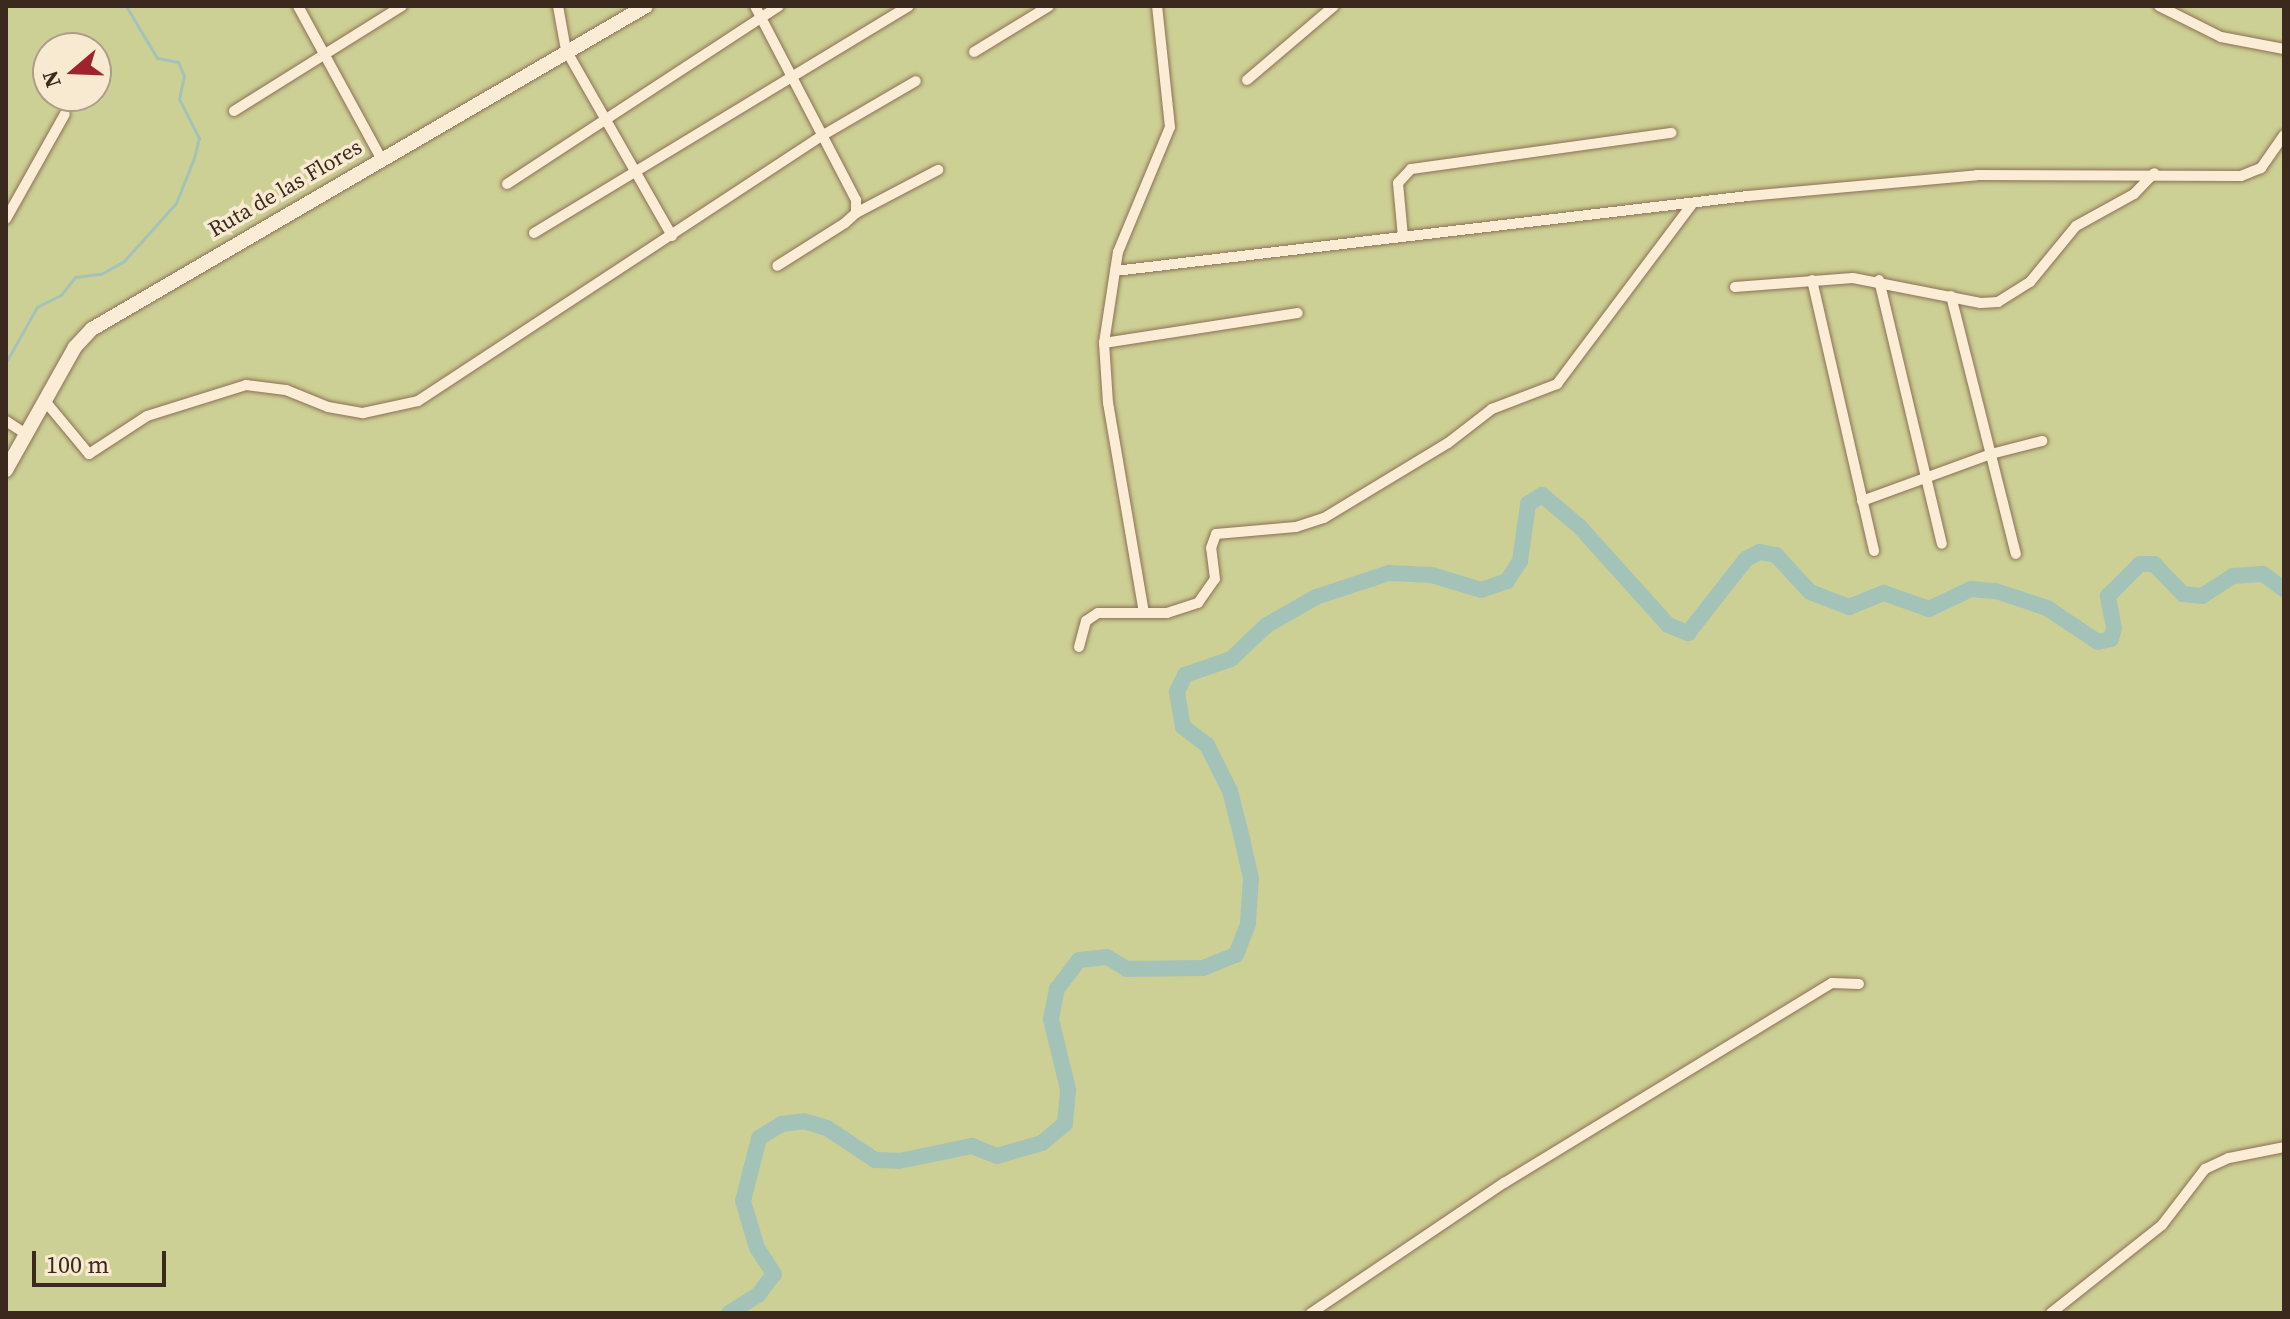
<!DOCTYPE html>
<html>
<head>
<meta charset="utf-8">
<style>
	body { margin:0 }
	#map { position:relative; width:2290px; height:1319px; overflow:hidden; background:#f1dfc1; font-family:"Source Serif 4",serif }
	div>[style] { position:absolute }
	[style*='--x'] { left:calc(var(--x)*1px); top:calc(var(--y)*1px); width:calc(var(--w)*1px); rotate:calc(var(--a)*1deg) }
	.green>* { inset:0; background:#cdd094 }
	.stream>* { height:3px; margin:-1.5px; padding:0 1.5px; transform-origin:1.5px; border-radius:1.5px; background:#a4c3b8 }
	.river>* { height:16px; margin:-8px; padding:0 8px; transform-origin:8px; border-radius:8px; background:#a4c3b8 }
	.roads { filter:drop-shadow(0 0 2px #8c7057) drop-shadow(0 0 2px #8c7057) }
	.minor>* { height:10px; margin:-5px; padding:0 5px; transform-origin:5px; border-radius:5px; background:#fbedd5 }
	.secondary>* { height:14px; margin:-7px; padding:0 7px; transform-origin:7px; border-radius:7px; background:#fbedd5 }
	span { translate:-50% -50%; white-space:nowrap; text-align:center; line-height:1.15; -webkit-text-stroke:7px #f8ead1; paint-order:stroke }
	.street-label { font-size:22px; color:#3a291c }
	.frame { position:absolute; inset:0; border:8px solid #3a291c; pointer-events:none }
	.north { position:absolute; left:32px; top:32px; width:80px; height:80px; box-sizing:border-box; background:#f8ead1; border:2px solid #ac9d89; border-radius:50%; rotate:251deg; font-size:22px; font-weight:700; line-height:32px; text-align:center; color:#3a291c }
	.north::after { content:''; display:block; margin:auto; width:28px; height:36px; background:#9f232c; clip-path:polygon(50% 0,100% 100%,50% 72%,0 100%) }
	.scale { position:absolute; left:32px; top:1251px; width:134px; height:36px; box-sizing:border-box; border:4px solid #3a291c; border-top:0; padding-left:10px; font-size:24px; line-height:28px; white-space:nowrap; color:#3a291c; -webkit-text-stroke:6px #f8ead1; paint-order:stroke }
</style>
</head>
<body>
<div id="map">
	<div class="green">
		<i style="clip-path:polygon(evenodd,6px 6px,2284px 6px,2284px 1313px,6px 1313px,6px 6px,48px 48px,96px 48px,96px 96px,48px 96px,48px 48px)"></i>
	</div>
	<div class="stream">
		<i style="--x:6;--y:362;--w:63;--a:-60.6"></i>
		<i style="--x:37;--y:307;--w:27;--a:-27"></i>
		<i style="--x:61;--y:295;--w:23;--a:-52"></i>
		<i style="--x:75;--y:277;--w:26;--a:-7"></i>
		<i style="--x:101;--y:274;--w:26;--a:-29"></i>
		<i style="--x:124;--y:261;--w:78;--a:-48.1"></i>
		<i style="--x:176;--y:203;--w:48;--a:-68.2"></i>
		<i style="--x:194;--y:158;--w:21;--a:-76"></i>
		<i style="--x:199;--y:138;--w:44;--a:-117.1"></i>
		<i style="--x:179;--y:99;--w:24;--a:-78"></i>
		<i style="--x:184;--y:76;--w:15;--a:-113"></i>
		<i style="--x:178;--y:62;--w:21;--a:-169"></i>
		<i style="--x:157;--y:58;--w:61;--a:-120.8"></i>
	</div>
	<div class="river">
		<i style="--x:729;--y:1313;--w:34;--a:-32"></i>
		<i style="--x:758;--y:1295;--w:26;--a:-53"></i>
		<i style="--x:774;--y:1274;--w:31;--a:-123"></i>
		<i style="--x:757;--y:1248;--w:49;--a:-106.6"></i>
		<i style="--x:743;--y:1201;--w:65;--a:-75.7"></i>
		<i style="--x:759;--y:1138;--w:26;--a:-32"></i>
		<i style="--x:781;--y:1124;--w:23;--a:-7"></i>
		<i style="--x:804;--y:1121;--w:24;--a:17"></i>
		<i style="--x:827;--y:1128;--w:58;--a:33.7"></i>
		<i style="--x:875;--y:1160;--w:24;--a:2"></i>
		<i style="--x:899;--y:1161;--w:75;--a:-11.6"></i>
		<i style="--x:972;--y:1146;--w:27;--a:22"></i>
		<i style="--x:997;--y:1156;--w:47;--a:-16.1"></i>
		<i style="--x:1042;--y:1143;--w:30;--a:-40"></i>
		<i style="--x:1065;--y:1124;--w:35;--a:-85"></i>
		<i style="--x:1068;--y:1089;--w:72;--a:-103.7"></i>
		<i style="--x:1051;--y:1019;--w:31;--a:-79"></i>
		<i style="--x:1057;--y:989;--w:36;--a:-53"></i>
		<i style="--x:1079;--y:960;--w:28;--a:-6"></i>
		<i style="--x:1107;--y:957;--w:23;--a:31"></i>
		<i style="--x:1127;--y:969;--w:76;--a:-0.8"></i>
		<i style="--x:1203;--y:968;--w:35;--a:-22"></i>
		<i style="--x:1236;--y:955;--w:34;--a:-69"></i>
		<i style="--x:1248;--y:923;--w:45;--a:-86.2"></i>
		<i style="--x:1251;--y:878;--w:37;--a:-103"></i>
		<i style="--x:1243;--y:842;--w:53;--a:-104.3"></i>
		<i style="--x:1230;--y:791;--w:51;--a:-116.6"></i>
		<i style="--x:1207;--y:745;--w:30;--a:-143"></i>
		<i style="--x:1183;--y:727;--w:36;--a:-100"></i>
		<i style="--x:1177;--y:692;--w:19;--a:-65"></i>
		<i style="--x:1185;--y:675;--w:49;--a:-19.2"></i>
		<i style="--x:1231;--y:659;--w:50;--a:-43.4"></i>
		<i style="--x:1267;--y:625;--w:56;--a:-29.7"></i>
		<i style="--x:1316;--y:597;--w:77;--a:-18.2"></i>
		<i style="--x:1389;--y:573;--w:43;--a:2.7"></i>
		<i style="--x:1432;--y:575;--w:51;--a:17"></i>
		<i style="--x:1481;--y:590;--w:28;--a:-19"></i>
		<i style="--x:1507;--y:581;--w:24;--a:-57"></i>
		<i style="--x:1520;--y:561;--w:58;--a:-82"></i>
		<i style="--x:1528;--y:504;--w:17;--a:-33"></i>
		<i style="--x:1542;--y:495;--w:48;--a:40"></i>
		<i style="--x:1579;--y:526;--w:133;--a:48"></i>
		<i style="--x:1668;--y:625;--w:22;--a:22"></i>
		<i style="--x:1688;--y:633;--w:94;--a:-51.9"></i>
		<i style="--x:1746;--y:559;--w:16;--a:-27"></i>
		<i style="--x:1760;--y:552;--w:16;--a:11"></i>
		<i style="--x:1776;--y:555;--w:50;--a:47.4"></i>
		<i style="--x:1810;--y:592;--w:42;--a:21"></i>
		<i style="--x:1849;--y:607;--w:38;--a:-22"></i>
		<i style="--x:1884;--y:593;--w:48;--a:19.6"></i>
		<i style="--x:1929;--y:609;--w:47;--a:-25.5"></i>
		<i style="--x:1971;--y:589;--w:25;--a:5"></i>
		<i style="--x:1996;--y:591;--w:54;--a:18.4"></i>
		<i style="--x:2047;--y:608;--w:61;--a:33.7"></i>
		<i style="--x:2098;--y:642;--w:13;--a:-13"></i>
		<i style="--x:2111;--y:639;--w:11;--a:-75"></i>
		<i style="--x:2114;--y:628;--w:33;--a:-101"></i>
		<i style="--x:2108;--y:596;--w:45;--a:-45"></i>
		<i style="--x:2140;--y:564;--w:14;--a:0"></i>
		<i style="--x:2154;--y:564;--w:42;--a:46"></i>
		<i style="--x:2183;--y:594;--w:19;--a:6"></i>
		<i style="--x:2202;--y:596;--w:37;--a:-33"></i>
		<i style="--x:2233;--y:576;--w:30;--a:-4"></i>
		<i style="--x:2263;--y:574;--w:26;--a:36"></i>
	</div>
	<div class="roads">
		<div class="minor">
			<i style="--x:298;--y:6;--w:173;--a:61.4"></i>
			<i style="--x:558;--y:6;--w:45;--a:79.7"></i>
			<i style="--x:566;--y:50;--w:214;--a:60.3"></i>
			<i style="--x:755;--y:6;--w:219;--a:62.5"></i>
			<i style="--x:856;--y:200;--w:13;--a:90"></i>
			<i style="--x:856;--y:213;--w:15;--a:138"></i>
			<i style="--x:845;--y:223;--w:80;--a:147.7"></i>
			<i style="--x:2159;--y:6;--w:69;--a:26.6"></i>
			<i style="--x:2221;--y:37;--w:64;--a:10.8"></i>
			<i style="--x:974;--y:52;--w:88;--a:-31.5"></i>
			<i style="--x:1247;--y:80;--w:114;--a:-40.4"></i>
			<i style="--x:234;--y:111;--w:198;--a:-32"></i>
			<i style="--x:507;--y:184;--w:325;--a:-33.2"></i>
			<i style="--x:856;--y:213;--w:93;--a:-27.7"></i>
			<i style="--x:6;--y:219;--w:120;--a:-60.7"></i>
			<i style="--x:534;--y:233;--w:438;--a:-31.2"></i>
			<i style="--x:1403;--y:237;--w:54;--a:-95.3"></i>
			<i style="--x:1398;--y:183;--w:19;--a:-47"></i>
			<i style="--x:1411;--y:169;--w:263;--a:-7.9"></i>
			<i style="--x:1115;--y:271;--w:637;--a:-6.76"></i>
			<i style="--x:1748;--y:196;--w:230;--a:-5.2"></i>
			<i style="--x:1977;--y:175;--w:264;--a:0.2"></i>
			<i style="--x:2241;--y:176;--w:22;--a:-22"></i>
			<i style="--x:2261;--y:168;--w:40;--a:-55.1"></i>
			<i style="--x:1812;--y:280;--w:278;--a:77.1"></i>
			<i style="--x:1879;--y:280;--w:271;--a:76.6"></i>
			<i style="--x:1735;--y:287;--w:118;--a:-4.4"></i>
			<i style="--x:1853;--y:278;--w:130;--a:11.1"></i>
			<i style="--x:1981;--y:303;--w:17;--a:-3"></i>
			<i style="--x:1998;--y:302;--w:38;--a:-32"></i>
			<i style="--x:2030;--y:282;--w:72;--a:-50.6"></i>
			<i style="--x:2076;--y:226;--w:66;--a:-28.9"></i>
			<i style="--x:2134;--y:194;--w:29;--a:-46"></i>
			<i style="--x:1951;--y:296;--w:266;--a:75.9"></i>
			<i style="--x:1104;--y:343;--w:196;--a:-8.8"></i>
			<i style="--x:45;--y:401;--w:69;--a:50.3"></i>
			<i style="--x:89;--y:454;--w:69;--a:-33.2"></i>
			<i style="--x:147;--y:416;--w:104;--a:-17.4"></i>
			<i style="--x:246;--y:385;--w:40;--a:7.1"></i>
			<i style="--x:286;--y:390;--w:45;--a:22"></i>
			<i style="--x:328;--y:407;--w:36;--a:10"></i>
			<i style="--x:363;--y:413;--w:56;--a:-12.3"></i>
			<i style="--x:418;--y:401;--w:487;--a:-33.3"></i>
			<i style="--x:825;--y:134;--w:105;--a:-30.2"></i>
			<i style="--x:6;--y:421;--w:24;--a:33"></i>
			<i style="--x:1862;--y:501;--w:137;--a:-20"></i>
			<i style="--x:1991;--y:454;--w:53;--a:-14.3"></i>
			<i style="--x:1144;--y:613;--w:213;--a:-99.7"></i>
			<i style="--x:1108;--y:403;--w:60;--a:-93.8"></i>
			<i style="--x:1104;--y:343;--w:92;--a:-81.3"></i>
			<i style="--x:1118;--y:252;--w:135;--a:-67.4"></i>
			<i style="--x:1170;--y:127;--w:122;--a:-96.1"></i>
			<i style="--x:1079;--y:647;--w:27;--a:-75"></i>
			<i style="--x:1086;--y:621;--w:14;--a:-34"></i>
			<i style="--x:1098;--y:613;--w:69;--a:0"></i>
			<i style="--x:1167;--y:613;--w:33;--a:-18"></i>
			<i style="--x:1198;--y:603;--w:29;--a:-55"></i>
			<i style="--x:1215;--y:579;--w:31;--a:-97"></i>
			<i style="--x:1211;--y:548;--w:15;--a:-70"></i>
			<i style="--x:1216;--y:534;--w:80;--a:-5"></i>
			<i style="--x:1296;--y:527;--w:29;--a:-18"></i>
			<i style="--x:1324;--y:518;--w:145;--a:-31.2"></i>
			<i style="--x:1448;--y:443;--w:56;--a:-37.7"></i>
			<i style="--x:1492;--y:409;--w:70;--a:-21"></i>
			<i style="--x:1557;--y:384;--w:226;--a:-53.1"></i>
			<i style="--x:1311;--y:1313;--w:233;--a:-34"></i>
			<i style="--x:1504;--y:1183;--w:384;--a:-31.4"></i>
			<i style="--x:1832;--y:983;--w:27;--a:2"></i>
			<i style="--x:2051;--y:1313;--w:142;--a:-38.4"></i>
			<i style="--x:2162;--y:1225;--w:71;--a:-52.5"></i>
			<i style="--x:2205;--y:1169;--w:26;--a:-25"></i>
			<i style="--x:2229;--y:1158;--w:56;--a:-11.3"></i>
		</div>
		<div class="secondary">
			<i style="--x:6;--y:470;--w:141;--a:-60.7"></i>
			<i style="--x:75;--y:347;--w:25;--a:-47"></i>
			<i style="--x:92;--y:329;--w:641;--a:-30.24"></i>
		</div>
	</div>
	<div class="street-label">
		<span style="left:285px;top:188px;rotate:-30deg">Ruta de las Flores</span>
	</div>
	<div class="frame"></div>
	<div class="north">N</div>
	<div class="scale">100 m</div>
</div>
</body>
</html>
